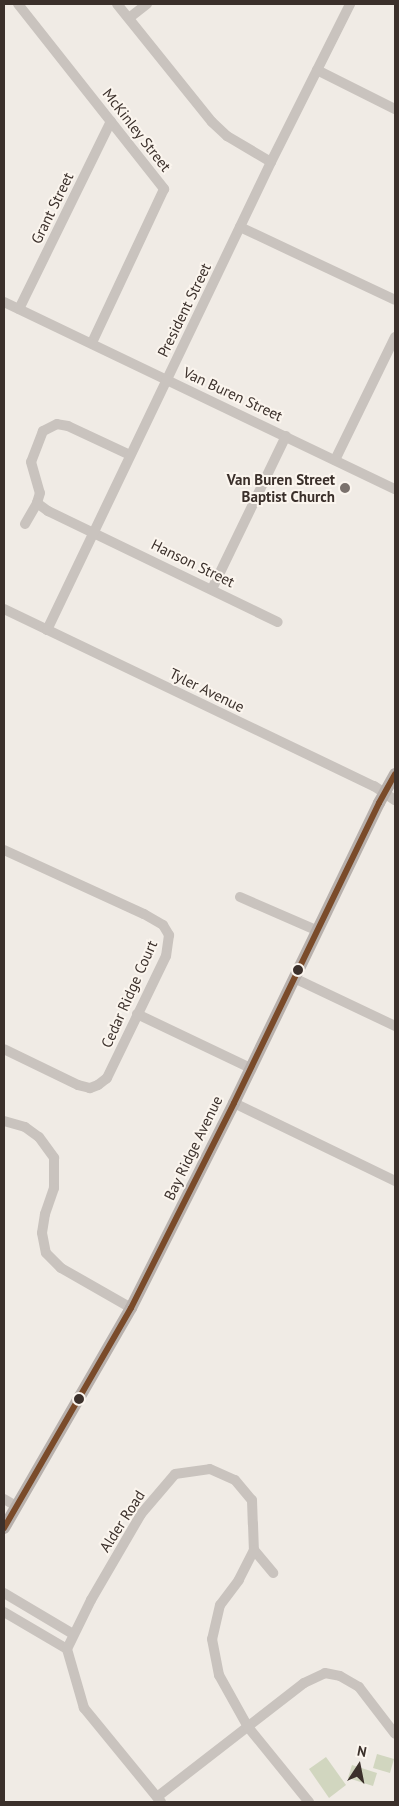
<!DOCTYPE html>
<html>
<head>
<meta charset="utf-8">
<style>
	body { margin:0 }
	#map { position:relative; width:399px; height:1806px; overflow:hidden; background:#f0ebe5; font-family:"PT Sans",sans-serif }
	div>[style] { position:absolute }
	[style*='--x'] { left:calc(var(--x)*1px); top:calc(var(--y)*1px); width:calc(var(--w)*1px); rotate:calc(var(--a)*1deg) }
	.green>* { inset:0; background:#d1d6bf }
	.minor>* { height:10px; margin:-5px; padding:0 5px; transform-origin:5px; border-radius:5px; background:#c9c3be }
	.major>* { height:12px; margin:-6px; padding:0 6px; transform-origin:6px; border-radius:6px; background:#b8b1ad }
	.bus-1>* { height:6px; margin:-3px; padding:0 3px; transform-origin:3px; border-radius:3px; background:#7a4b2a }
	.dots>* { width:14px; height:14px; translate:-50% -50%; box-sizing:border-box; border:2px solid #fbf5ee; border-radius:50% }
	span { translate:-50% -50%; white-space:nowrap; text-align:center; line-height:1.15; -webkit-text-stroke:4px #fbf5ee; paint-order:stroke }
	.street-label { font-size:15px; color:#3b302b }
	.poi-label { font-size:15px; color:#3b302b; font-weight:700 }
	.right { translate:-100% -50%; text-align:right }
	.frame { position:absolute; inset:0; border:5px solid #3b302b; pointer-events:none }
	.north { position:absolute; left:334px; top:1741px; width:50px; height:50px; -webkit-text-stroke:4px #fbf5ee; paint-order:stroke; rotate:11deg; font-size:14px; font-weight:700; line-height:20px; text-align:center; color:#3b302b }
	.north::after { content:''; display:block; margin:auto; width:18px; height:22px; background:#3b302b; clip-path:polygon(50% 0,100% 100%,50% 72%,0 100%) }
</style>
</head>
<body>
<div id="map">
	<div class="green">
		<i style="clip-path:polygon(377px 1754px,394px 1759px,390px 1773px,373px 1768px)"></i>
		<i style="clip-path:polygon(326px 1757px,346px 1785px,329px 1798px,309px 1769px)"></i>
		<i style="clip-path:polygon(352px 1765px,377px 1773px,373px 1786px,348px 1778px)"></i>
	</div>
	<div class="minor">
		<i style="--x:18;--y:4;--w:236;--a:51.7"></i>
		<i style="--x:164;--y:189;--w:170;--a:115.1"></i>
		<i style="--x:117;--y:4;--w:151;--a:51.2"></i>
		<i style="--x:212;--y:122;--w:21;--a:43"></i>
		<i style="--x:227;--y:136;--w:51;--a:30.6"></i>
		<i style="--x:129;--y:18;--w:23;--a:-38"></i>
		<i style="--x:317;--y:70;--w:87;--a:26.6"></i>
		<i style="--x:240;--y:227;--w:171;--a:25.2"></i>
		<i style="--x:4;--y:302;--w:433;--a:25.6"></i>
		<i style="--x:19;--y:309;--w:209;--a:-63.9"></i>
		<i style="--x:130;--y:455;--w:68;--a:-154.9"></i>
		<i style="--x:68;--y:426;--w:11;--a:-170"></i>
		<i style="--x:57;--y:424;--w:16;--a:153"></i>
		<i style="--x:43;--y:431;--w:33;--a:111"></i>
		<i style="--x:31;--y:462;--w:32;--a:74"></i>
		<i style="--x:40;--y:493;--w:10;--a:107"></i>
		<i style="--x:37;--y:503;--w:14;--a:36"></i>
		<i style="--x:48;--y:511;--w:255;--a:25.8"></i>
		<i style="--x:335;--y:460;--w:137;--a:-64"></i>
		<i style="--x:25;--y:524;--w:24;--a:-60"></i>
		<i style="--x:212;--y:589;--w:170;--a:-64.2"></i>
		<i style="--x:4;--y:609;--w:410;--a:25.6"></i>
		<i style="--x:374;--y:786;--w:25;--a:34"></i>
		<i style="--x:47;--y:630;--w:519;--a:-64.42"></i>
		<i style="--x:271;--y:162;--w:177;--a:-63.4"></i>
		<i style="--x:4;--y:850;--w:154;--a:24.6"></i>
		<i style="--x:144;--y:914;--w:22;--a:30"></i>
		<i style="--x:163;--y:925;--w:12;--a:59"></i>
		<i style="--x:169;--y:935;--w:21;--a:98"></i>
		<i style="--x:166;--y:956;--w:136;--a:115.8"></i>
		<i style="--x:107;--y:1078;--w:11;--a:142"></i>
		<i style="--x:98;--y:1085;--w:9;--a:159"></i>
		<i style="--x:90;--y:1088;--w:12;--a:-166"></i>
		<i style="--x:78;--y:1085;--w:82;--a:-154.1"></i>
		<i style="--x:240;--y:897;--w:83;--a:23.5"></i>
		<i style="--x:294;--y:978;--w:112;--a:25.4"></i>
		<i style="--x:137;--y:1014;--w:125;--a:25.5"></i>
		<i style="--x:234;--y:1103;--w:179;--a:25.8"></i>
		<i style="--x:4;--y:1121;--w:22;--a:16"></i>
		<i style="--x:25;--y:1127;--w:17;--a:36"></i>
		<i style="--x:39;--y:1137;--w:26;--a:54"></i>
		<i style="--x:54;--y:1158;--w:30;--a:90"></i>
		<i style="--x:54;--y:1188;--w:28;--a:109"></i>
		<i style="--x:45;--y:1214;--w:19;--a:99"></i>
		<i style="--x:42;--y:1233;--w:20;--a:79"></i>
		<i style="--x:46;--y:1253;--w:21;--a:45"></i>
		<i style="--x:61;--y:1268;--w:81;--a:29.7"></i>
		<i style="--x:4;--y:1499;--w:14;--a:30"></i>
		<i style="--x:254;--y:1550;--w:30;--a:50"></i>
		<i style="--x:4;--y:1593;--w:80;--a:30.7"></i>
		<i style="--x:4;--y:1612;--w:73;--a:30.4"></i>
		<i style="--x:157;--y:1797;--w:186;--a:-37.8"></i>
		<i style="--x:304;--y:1683;--w:23;--a:-25"></i>
		<i style="--x:325;--y:1673;--w:15;--a:11"></i>
		<i style="--x:340;--y:1676;--w:22;--a:30"></i>
		<i style="--x:359;--y:1687;--w:59;--a:52.5"></i>
		<i style="--x:161;--y:1802;--w:122;--a:-129.3"></i>
		<i style="--x:84;--y:1708;--w:61;--a:-106.1"></i>
		<i style="--x:67;--y:1649;--w:55;--a:-63.9"></i>
		<i style="--x:91;--y:1600;--w:99;--a:-59.8"></i>
		<i style="--x:141;--y:1514;--w:52;--a:-49.6"></i>
		<i style="--x:175;--y:1474;--w:35;--a:-8"></i>
		<i style="--x:210;--y:1469;--w:27;--a:24"></i>
		<i style="--x:235;--y:1480;--w:26;--a:50"></i>
		<i style="--x:252;--y:1500;--w:24;--a:88"></i>
		<i style="--x:253;--y:1524;--w:26;--a:88"></i>
		<i style="--x:254;--y:1550;--w:34;--a:117"></i>
		<i style="--x:239;--y:1580;--w:31;--a:127"></i>
		<i style="--x:220;--y:1605;--w:35;--a:103"></i>
		<i style="--x:212;--y:1639;--w:37;--a:79"></i>
		<i style="--x:219;--y:1675;--w:60;--a:60.9"></i>
		<i style="--x:248;--y:1727;--w:97;--a:50.9"></i>
	</div>
	<div class="major">
		<i style="--x:4;--y:1528;--w:254;--a:-60"></i>
		<i style="--x:131;--y:1308;--w:229;--a:-63.3"></i>
		<i style="--x:234;--y:1103;--w:333;--a:-64.2"></i>
		<i style="--x:379;--y:803;--w:33;--a:-61"></i>
	</div>
	<div class="bus-1">
		<i style="--x:4;--y:1528;--w:254;--a:-60"></i>
		<i style="--x:131;--y:1308;--w:229;--a:-63.3"></i>
		<i style="--x:234;--y:1103;--w:333;--a:-64.2"></i>
		<i style="--x:379;--y:803;--w:33;--a:-61"></i>
	</div>
	<div class="dots">
		<i style="left:345px;top:488px;background:#7a716c"></i>
		<i style="left:298px;top:970px;background:#3b302b"></i>
		<i style="left:79px;top:1399px;background:#3b302b"></i>
	</div>
	<div class="street-label">
		<span style="left:137px;top:130px;rotate:52deg">McKinley Street</span>
		<span style="left:52px;top:208px;rotate:-64deg">Grant Street</span>
		<span style="left:184px;top:310px;rotate:-64deg">President Street</span>
		<span style="left:233px;top:394px;rotate:25deg">Van Buren Street</span>
		<span style="left:193px;top:563px;rotate:26deg">Hanson Street</span>
		<span style="left:207px;top:690px;rotate:26deg">Tyler Avenue</span>
		<span style="left:129px;top:994px;rotate:-66deg">Cedar Ridge Court</span>
		<span style="left:193px;top:1148px;rotate:-64deg">Bay Ridge Avenue</span>
		<span style="left:122px;top:1521px;rotate:-57deg">Alder Road</span>
	</div>
	<div class="poi-label">
		<span class="right" style="left:335px;top:488px">Van Buren Street<br>Baptist Church</span>
	</div>
	<div class="frame"></div>
	<div class="north">N</div>
</div>
</body>
</html>
